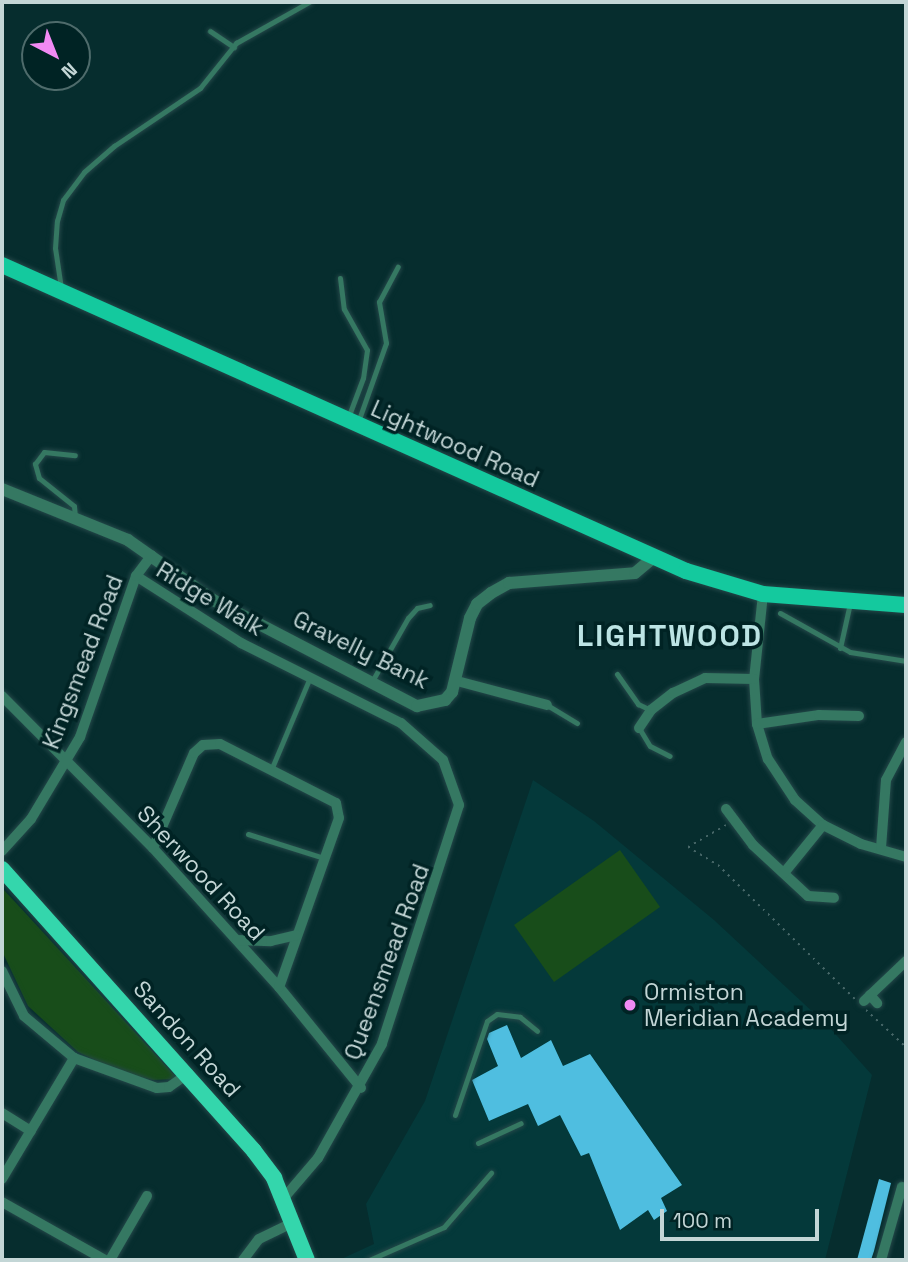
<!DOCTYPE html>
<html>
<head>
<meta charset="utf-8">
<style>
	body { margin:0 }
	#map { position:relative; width:908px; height:1262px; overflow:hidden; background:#062d2e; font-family:"Space Grotesk",sans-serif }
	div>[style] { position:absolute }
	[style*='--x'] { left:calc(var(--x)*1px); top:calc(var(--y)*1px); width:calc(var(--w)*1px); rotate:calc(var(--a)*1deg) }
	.built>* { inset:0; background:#04393a }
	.green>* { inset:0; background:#184d1a }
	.building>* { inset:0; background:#4fbee0 }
	.path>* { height:2px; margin-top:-1px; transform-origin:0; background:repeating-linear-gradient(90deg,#476768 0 2px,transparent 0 7px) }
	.roads { filter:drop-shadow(0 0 2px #244849) drop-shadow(0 0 2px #244849) }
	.service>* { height:5px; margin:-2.5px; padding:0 2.5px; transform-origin:2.5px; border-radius:2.5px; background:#357862 }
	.minor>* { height:10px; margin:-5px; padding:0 5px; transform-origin:5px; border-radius:5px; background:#357862 }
	.tertiary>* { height:12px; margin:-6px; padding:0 6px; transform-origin:6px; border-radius:6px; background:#357862 }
	.primary>* { height:16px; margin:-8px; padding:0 8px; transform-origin:8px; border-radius:8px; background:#14c99e }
	.trunk>* { height:16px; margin:-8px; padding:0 8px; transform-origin:8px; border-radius:8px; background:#34d6ac }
	.dots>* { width:19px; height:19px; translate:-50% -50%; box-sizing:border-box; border:4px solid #002324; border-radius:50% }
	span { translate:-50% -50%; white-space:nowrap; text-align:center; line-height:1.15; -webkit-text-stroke:7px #002324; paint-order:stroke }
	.street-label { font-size:23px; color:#c3d6d6 }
	.poi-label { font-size:23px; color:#c3d6d6 }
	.left { translate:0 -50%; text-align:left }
	.district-label { font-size:30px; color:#bce4e4; font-weight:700; letter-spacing:2px }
	.frame { position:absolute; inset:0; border:4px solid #c3d6d6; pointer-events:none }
	.north { position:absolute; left:21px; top:21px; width:70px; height:70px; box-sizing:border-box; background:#002324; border:2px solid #4e6b6b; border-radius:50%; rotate:138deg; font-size:19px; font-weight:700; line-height:28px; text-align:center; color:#c3d6d6 }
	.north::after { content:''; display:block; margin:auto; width:24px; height:32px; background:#f18af4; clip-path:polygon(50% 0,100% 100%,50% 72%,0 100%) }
	.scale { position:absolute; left:660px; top:1209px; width:159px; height:32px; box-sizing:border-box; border:4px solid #c3d6d6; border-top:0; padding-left:9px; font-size:21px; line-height:24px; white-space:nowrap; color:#c3d6d6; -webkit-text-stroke:5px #002324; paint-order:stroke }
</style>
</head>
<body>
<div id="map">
	<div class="built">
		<i style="clip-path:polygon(533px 780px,594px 821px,714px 920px,830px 1028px,872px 1075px,825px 1260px,339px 1260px,374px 1244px,366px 1204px,425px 1101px)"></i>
	</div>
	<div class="green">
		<i style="clip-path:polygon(620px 850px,660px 907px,554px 982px,514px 925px)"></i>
		<i style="clip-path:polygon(2px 888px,17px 904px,178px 1079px,153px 1080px,120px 1072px,78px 1052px,28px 1006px,2px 951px)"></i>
	</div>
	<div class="building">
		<i style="clip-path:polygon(507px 1025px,521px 1058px,551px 1040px,563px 1066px,590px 1054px,682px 1185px,661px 1198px,667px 1211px,654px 1220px,648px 1210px,620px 1230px,589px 1153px,581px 1156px,560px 1115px,538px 1126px,528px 1104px,489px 1121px,472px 1080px,498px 1066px,487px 1039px,489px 1033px)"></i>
		<i style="clip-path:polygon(879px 1179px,891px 1183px,874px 1251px,871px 1260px,857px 1260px)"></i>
	</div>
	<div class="path">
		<i style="--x:726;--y:825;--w:44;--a:149.9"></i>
		<i style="--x:688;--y:847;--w:35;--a:31"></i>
		<i style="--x:718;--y:865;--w:192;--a:44.4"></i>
		<i style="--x:866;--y:1010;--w:54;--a:42.8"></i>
	</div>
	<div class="roads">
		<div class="service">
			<i style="--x:210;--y:31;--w:29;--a:34"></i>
			<i style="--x:340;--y:278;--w:31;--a:83"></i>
			<i style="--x:344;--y:309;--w:47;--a:60.7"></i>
			<i style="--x:367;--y:350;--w:28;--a:98"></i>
			<i style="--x:363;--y:378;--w:43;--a:110.6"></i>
			<i style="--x:61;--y:288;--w:40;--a:-98.5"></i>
			<i style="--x:55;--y:248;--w:27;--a:-86"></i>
			<i style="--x:57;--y:221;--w:22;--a:-74"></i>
			<i style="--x:63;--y:200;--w:35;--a:-53"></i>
			<i style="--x:84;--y:172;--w:40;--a:-41"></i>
			<i style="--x:114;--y:146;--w:104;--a:-34"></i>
			<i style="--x:200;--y:88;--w:58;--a:-51.3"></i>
			<i style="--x:236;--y:43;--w:84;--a:-29.3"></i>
			<i style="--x:358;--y:422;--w:84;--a:-70.5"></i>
			<i style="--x:386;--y:343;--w:42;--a:-99.7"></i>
			<i style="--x:379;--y:302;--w:40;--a:-62"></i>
			<i style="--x:75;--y:516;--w:10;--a:-96"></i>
			<i style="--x:74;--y:506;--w:45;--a:-141.3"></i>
			<i style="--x:39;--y:478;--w:15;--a:-106"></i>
			<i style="--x:35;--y:464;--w:15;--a:-53"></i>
			<i style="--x:44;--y:452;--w:31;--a:6"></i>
			<i style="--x:780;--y:613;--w:80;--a:29.1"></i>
			<i style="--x:850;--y:652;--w:57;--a:9.1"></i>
			<i style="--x:840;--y:648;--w:46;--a:-77.5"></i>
			<i style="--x:617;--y:674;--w:37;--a:55"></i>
			<i style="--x:638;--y:704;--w:14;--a:25"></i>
			<i style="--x:371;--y:683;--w:75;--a:-60.4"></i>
			<i style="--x:408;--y:618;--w:13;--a:-48"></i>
			<i style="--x:417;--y:608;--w:13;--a:-13"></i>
			<i style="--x:547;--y:705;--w:35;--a:31"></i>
			<i style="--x:639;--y:728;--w:21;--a:59"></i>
			<i style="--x:650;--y:746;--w:22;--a:27"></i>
			<i style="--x:271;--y:770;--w:101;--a:-67.2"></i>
			<i style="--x:248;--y:834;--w:80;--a:17.5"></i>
			<i style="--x:455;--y:1115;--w:99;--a:-71.2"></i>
			<i style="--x:487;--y:1021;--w:12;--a:-35"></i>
			<i style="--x:497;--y:1014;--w:23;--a:7"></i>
			<i style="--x:520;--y:1017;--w:22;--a:39"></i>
			<i style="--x:478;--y:1143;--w:47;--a:-24.9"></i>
			<i style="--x:369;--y:1260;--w:82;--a:-23.7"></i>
			<i style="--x:444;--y:1227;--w:72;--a:-49"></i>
		</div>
		<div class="minor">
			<i style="--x:136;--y:576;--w:125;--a:32.5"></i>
			<i style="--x:241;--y:643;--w:179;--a:26.6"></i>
			<i style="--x:401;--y:723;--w:56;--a:41.4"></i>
			<i style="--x:443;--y:760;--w:48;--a:70.4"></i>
			<i style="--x:459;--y:805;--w:251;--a:107.9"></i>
			<i style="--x:382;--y:1044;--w:131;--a:119.3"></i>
			<i style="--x:318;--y:1158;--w:52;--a:130.4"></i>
			<i style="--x:763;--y:594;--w:85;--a:96"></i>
			<i style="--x:754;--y:679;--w:45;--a:86.2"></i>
			<i style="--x:757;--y:724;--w:37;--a:73"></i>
			<i style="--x:768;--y:759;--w:49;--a:56.6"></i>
			<i style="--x:795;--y:800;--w:38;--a:42"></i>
			<i style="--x:823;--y:825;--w:42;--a:26.6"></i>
			<i style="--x:861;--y:844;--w:47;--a:16.1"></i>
			<i style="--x:457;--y:681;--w:93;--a:14.9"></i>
			<i style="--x:2;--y:696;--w:214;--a:45.2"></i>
			<i style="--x:153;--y:848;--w:188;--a:47.8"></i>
			<i style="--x:279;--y:987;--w:130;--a:50.9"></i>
			<i style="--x:757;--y:724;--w:63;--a:-8.3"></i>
			<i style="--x:819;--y:715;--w:40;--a:1.4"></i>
			<i style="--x:639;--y:728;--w:22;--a:-56"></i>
			<i style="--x:651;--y:710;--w:28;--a:-38"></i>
			<i style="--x:673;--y:693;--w:35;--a:-25"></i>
			<i style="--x:705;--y:678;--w:49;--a:1.2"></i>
			<i style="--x:726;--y:809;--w:45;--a:53.1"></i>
			<i style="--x:753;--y:845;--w:75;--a:42.8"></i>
			<i style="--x:808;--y:896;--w:26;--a:4"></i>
			<i style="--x:153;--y:848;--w:103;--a:-66.7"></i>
			<i style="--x:194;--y:753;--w:12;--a:-42"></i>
			<i style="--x:203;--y:745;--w:17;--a:-3"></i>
			<i style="--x:220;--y:744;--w:130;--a:27"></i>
			<i style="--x:336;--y:803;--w:15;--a:79"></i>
			<i style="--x:339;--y:818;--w:179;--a:109.5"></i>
			<i style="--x:881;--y:848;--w:68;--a:-85.8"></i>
			<i style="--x:886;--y:780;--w:43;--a:-62.2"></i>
			<i style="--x:2;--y:851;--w:43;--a:-47.8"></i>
			<i style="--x:31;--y:819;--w:96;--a:-59.1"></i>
			<i style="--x:80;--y:737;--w:170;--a:-70.8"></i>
			<i style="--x:136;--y:576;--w:26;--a:-53"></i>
			<i style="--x:784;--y:873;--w:62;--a:-50.9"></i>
			<i style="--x:237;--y:940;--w:34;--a:2"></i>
			<i style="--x:271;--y:941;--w:26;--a:-13"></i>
			<i style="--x:2;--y:971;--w:50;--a:63.9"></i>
			<i style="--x:24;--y:1016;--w:65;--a:40"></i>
			<i style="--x:74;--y:1058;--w:88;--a:19.9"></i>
			<i style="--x:157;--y:1088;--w:12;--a:-5"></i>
			<i style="--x:169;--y:1087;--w:24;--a:-35"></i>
			<i style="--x:870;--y:995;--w:11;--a:49"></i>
			<i style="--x:864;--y:1001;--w:58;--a:-43.6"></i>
			<i style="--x:2;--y:1113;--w:34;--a:32"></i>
			<i style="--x:2;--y:1179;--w:141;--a:-59.2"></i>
			<i style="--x:2;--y:1202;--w:118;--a:29.4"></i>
			<i style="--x:110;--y:1260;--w:74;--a:-60"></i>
			<i style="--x:243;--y:1260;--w:26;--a:-53"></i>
			<i style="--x:259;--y:1239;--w:39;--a:-26"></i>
			<i style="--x:881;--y:1260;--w:76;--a:-74"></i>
		</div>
		<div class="tertiary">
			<i style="--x:2;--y:489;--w:136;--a:22"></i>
			<i style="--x:128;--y:540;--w:104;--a:35.2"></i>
			<i style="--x:213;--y:600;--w:230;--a:27.5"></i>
			<i style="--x:417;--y:706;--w:29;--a:-12"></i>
			<i style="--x:445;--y:700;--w:11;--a:-49"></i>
			<i style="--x:452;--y:692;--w:76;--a:-76.3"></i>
			<i style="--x:470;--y:618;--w:16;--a:-63"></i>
			<i style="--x:477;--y:604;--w:18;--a:-38"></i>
			<i style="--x:491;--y:593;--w:21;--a:-29"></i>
			<i style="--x:509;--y:583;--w:126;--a:-4.5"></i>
			<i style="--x:635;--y:573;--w:23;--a:-40"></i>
		</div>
		<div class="primary">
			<i style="--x:2;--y:265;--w:749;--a:24.1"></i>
			<i style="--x:686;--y:571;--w:80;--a:16.6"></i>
			<i style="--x:763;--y:594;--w:143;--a:4.4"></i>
		</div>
		<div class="trunk">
			<i style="--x:2;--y:869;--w:378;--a:48.2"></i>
			<i style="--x:254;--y:1151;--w:34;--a:53"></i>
			<i style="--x:274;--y:1178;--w:88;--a:68.1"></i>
		</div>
	</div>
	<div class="dots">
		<i style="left:630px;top:1005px;background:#f18af4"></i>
	</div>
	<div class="street-label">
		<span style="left:455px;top:444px;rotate:24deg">Lightwood Road</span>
		<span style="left:210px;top:599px;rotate:31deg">Ridge Walk</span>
		<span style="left:361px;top:650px;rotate:26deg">Gravelly Bank</span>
		<span style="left:83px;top:662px;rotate:-69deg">Kingsmead Road</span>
		<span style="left:201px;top:873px;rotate:47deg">Sherwood Road</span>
		<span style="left:387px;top:962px;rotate:-70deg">Queensmead Road</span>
		<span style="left:187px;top:1039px;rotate:48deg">Sandon Road</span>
	</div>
	<div class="poi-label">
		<span class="left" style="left:644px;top:1005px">Ormiston<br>Meridian Academy</span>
	</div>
	<div class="district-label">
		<span style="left:670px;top:636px">LIGHTWOOD</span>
	</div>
	<div class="frame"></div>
	<div class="north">N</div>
	<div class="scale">100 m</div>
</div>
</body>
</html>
